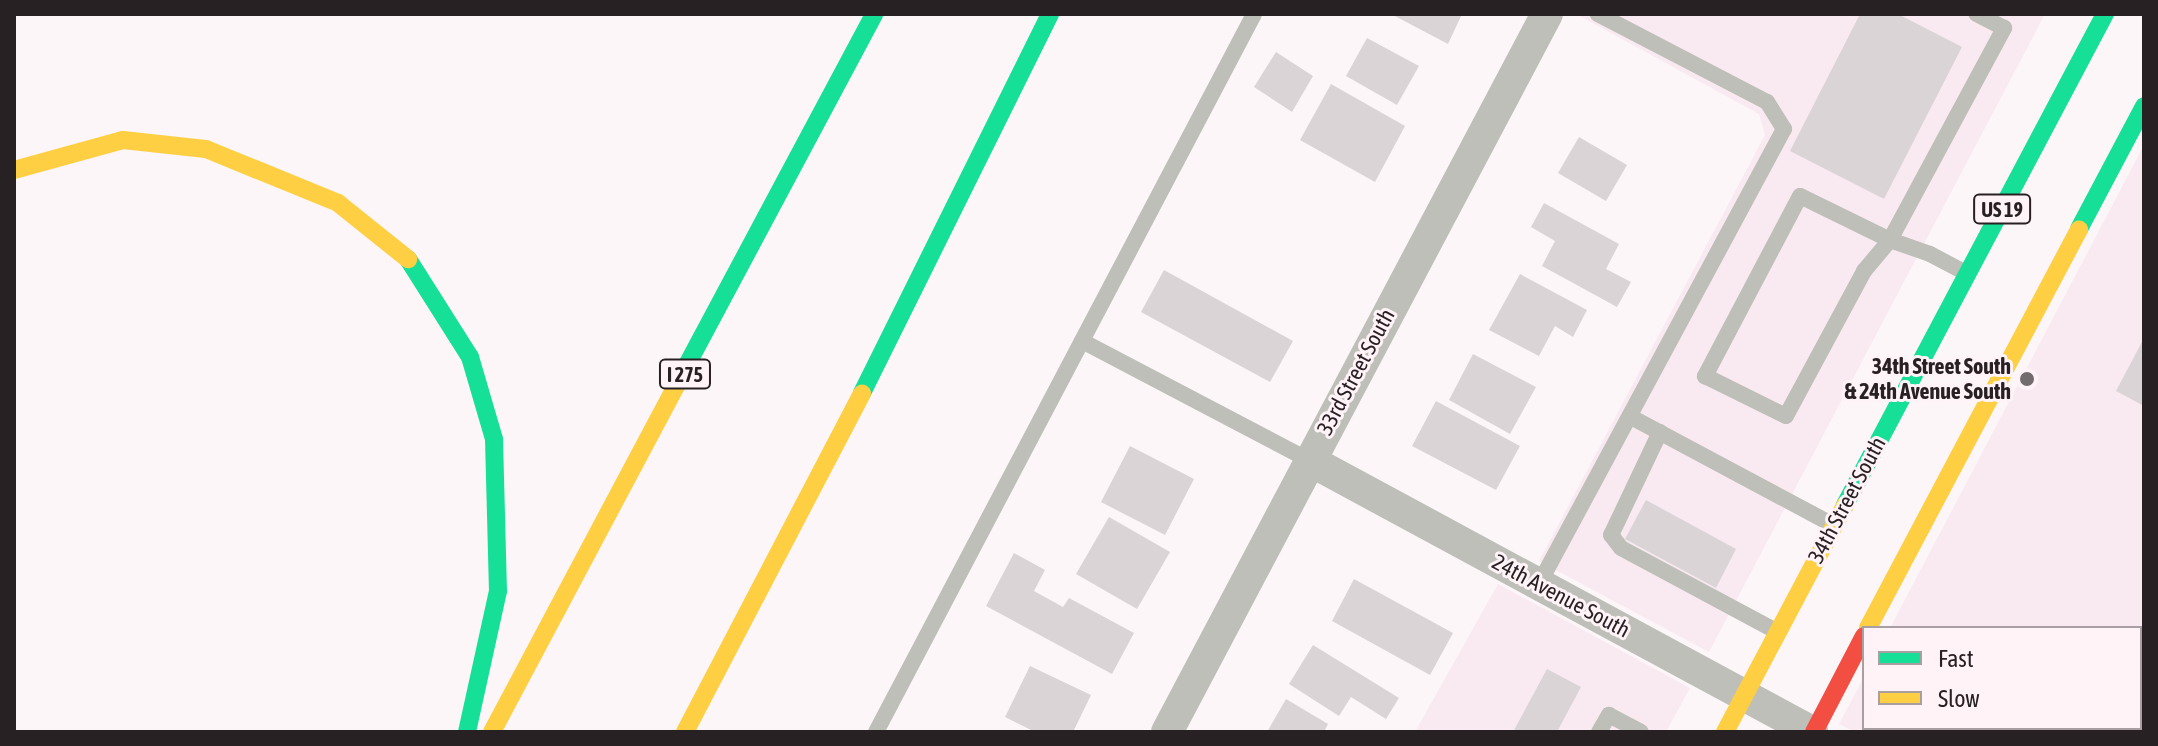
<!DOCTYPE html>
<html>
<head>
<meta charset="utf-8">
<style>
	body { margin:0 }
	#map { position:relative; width:2158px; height:746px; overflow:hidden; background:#fcf6f9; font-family:"Asap Condensed",sans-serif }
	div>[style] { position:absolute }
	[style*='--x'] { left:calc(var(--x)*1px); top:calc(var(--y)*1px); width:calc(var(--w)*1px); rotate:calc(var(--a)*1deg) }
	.built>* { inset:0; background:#f9eaf1 }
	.building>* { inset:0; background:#dbd4d7 }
	.lane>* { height:16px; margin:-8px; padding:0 8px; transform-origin:8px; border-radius:8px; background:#bebfb8 }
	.street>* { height:32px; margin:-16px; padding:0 16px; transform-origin:16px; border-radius:16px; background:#bebfb8 }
	.fast>* { height:18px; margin:-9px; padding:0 9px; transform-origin:9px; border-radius:9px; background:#16e098 }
	.slow>* { height:18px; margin:-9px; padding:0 9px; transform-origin:9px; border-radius:9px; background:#ffcf43 }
	.jam>* { height:18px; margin:-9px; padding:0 9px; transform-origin:9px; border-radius:9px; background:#f24e42 }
	.dots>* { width:22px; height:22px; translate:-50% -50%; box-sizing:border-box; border:4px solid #fff3f8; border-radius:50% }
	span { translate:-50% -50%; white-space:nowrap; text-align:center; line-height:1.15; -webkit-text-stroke:6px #fff3f8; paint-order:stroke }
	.shield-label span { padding:2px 6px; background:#fff3f8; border:2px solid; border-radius:6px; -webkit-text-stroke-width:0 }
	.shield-label { font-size:20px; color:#282124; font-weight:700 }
	.poi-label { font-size:22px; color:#282124; font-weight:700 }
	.right { translate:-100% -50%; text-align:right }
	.street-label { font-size:22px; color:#282124 }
	.frame { position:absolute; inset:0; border:16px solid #282124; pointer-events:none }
	.legend { position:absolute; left:1862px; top:626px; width:280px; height:104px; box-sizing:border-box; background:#fff3f8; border:2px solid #a99fa3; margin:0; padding:10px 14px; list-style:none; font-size:24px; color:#282124 }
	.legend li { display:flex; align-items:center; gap:16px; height:40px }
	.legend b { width:40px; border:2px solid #a99fa3 }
</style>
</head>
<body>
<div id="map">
	<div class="built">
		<i style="clip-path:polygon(1576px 14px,2045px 14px,1709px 652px,1539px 561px,1765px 135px,1759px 114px)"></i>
		<i style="clip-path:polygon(2144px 145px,2144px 732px,1855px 732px,1839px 724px,1864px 677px,1864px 728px,2140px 728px,2140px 628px,1890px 628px)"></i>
		<i style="clip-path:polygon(1498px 584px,1690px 688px,1666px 732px,1415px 732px)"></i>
	</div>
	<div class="building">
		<i style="clip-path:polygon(1391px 14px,1462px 14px,1448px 44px)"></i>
		<i style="clip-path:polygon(1860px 14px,1898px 14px,1962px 47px,1884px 199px,1790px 151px)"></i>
		<i style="clip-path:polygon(1367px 38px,1419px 66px,1397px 105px,1346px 76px)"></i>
		<i style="clip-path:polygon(1276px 52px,1313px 76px,1292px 112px,1254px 87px)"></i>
		<i style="clip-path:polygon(1331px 84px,1405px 126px,1375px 182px,1300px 140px)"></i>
		<i style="clip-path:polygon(1579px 137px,1627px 165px,1606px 201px,1558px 173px)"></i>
		<i style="clip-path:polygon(1544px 203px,1619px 244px,1606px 269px,1631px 282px,1617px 307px,1542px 266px,1555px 241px,1531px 227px)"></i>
		<i style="clip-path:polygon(1164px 270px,1293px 341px,1270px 382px,1141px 312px)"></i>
		<i style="clip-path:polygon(1520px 274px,1587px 310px,1573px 337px,1555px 326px,1539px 356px,1489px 330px)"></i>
		<i style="clip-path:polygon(2144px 338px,2144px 406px,2116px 391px)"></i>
		<i style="clip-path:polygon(1473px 354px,1536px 387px,1510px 434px,1449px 400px)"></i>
		<i style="clip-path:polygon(1436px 401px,1520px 446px,1496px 490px,1412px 446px)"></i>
		<i style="clip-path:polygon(1130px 446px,1194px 479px,1165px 535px,1101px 502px)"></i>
		<i style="clip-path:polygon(1646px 500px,1736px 549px,1716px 588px,1625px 539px)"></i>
		<i style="clip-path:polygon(1109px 517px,1170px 552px,1137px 609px,1076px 574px)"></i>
		<i style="clip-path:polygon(1014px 553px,1045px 570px,1034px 591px,1063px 607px,1069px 598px,1134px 633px,1112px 674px,986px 606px)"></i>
		<i style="clip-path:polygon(1354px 579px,1453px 633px,1430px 675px,1332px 621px)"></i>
		<i style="clip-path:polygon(1313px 645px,1399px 698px,1386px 719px,1351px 697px,1339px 716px,1289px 684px)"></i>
		<i style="clip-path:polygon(1030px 666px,1091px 695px,1073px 732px,1035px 732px,1005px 717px)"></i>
		<i style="clip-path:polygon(1547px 669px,1581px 687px,1557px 732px,1513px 732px)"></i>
		<i style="clip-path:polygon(1286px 699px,1328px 724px,1324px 732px,1267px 732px)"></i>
	</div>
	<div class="lane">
		<i style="--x:1966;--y:273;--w:41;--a:-152.2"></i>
		<i style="--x:1930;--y:254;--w:42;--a:-160.7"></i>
		<i style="--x:1890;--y:240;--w:100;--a:-153.9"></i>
		<i style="--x:1800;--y:196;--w:204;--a:117.8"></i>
		<i style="--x:1705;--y:376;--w:90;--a:26.3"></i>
		<i style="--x:1786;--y:416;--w:165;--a:-61.7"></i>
		<i style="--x:1864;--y:271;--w:40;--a:-50"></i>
		<i style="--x:1890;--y:240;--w:241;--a:-61.7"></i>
		<i style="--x:2004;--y:28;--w:31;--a:-153"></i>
		<i style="--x:1082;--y:341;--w:256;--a:27.7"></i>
		<i style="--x:1631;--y:417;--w:229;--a:28.1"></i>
		<i style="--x:1660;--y:432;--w:114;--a:115.4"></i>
		<i style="--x:1611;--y:535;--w:16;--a:52"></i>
		<i style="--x:1621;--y:548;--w:176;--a:28.2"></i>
		<i style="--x:1539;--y:584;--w:517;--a:-61.7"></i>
		<i style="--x:1784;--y:129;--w:32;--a:-122"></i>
		<i style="--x:1767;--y:102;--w:191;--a:-152.5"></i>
		<i style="--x:876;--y:732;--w:811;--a:-62.23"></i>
		<i style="--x:1599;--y:732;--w:20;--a:-60"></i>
		<i style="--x:1609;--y:715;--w:36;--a:28"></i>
	</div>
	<div class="street">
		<i style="--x:1309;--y:460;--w:572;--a:28.4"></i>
		<i style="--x:1167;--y:732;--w:812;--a:-62.11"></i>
	</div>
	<div class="fast">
		<i style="--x:2079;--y:229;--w:139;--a:-62.1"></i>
		<i style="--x:408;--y:259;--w:116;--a:57.7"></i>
		<i style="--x:470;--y:357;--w:85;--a:73.7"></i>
		<i style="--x:494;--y:439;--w:152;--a:88.5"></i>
		<i style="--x:498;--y:591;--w:144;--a:102.4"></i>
		<i style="--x:680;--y:378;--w:412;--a:-61.9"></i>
		<i style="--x:862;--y:393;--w:423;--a:-63.6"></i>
		<i style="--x:1845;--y:505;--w:556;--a:-62.1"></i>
	</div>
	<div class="slow">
		<i style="--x:14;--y:170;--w:113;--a:-15.4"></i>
		<i style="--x:123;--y:140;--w:83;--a:6.2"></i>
		<i style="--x:206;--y:149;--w:143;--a:22.2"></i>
		<i style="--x:338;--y:203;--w:90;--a:38.7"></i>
		<i style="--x:1868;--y:628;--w:451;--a:-62.1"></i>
		<i style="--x:492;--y:732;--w:401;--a:-62"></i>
		<i style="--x:685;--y:732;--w:382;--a:-62.4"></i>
		<i style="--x:1725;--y:732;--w:257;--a:-62.1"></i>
	</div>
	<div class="jam">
		<i style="--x:1814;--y:732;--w:108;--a:-62.5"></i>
	</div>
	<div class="dots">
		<i style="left:2027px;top:379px;background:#726c6f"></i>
	</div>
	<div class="shield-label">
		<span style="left:2002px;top:209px">US 19</span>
		<span style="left:685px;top:374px">I 275</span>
	</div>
	<div class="poi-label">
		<span class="right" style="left:2011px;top:379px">34th Street South<br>&amp; 24th Avenue South</span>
	</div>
	<div class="street-label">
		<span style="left:1356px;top:372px;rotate:-62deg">33rd Street South</span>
		<span style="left:1847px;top:500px;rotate:-62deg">34th Street South</span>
		<span style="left:1561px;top:596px;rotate:28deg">24th Avenue South</span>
	</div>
	<div class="frame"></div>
	<ul class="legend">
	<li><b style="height:10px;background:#16e098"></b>Fast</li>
	<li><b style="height:10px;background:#ffcf43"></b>Slow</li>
	</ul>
</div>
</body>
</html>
